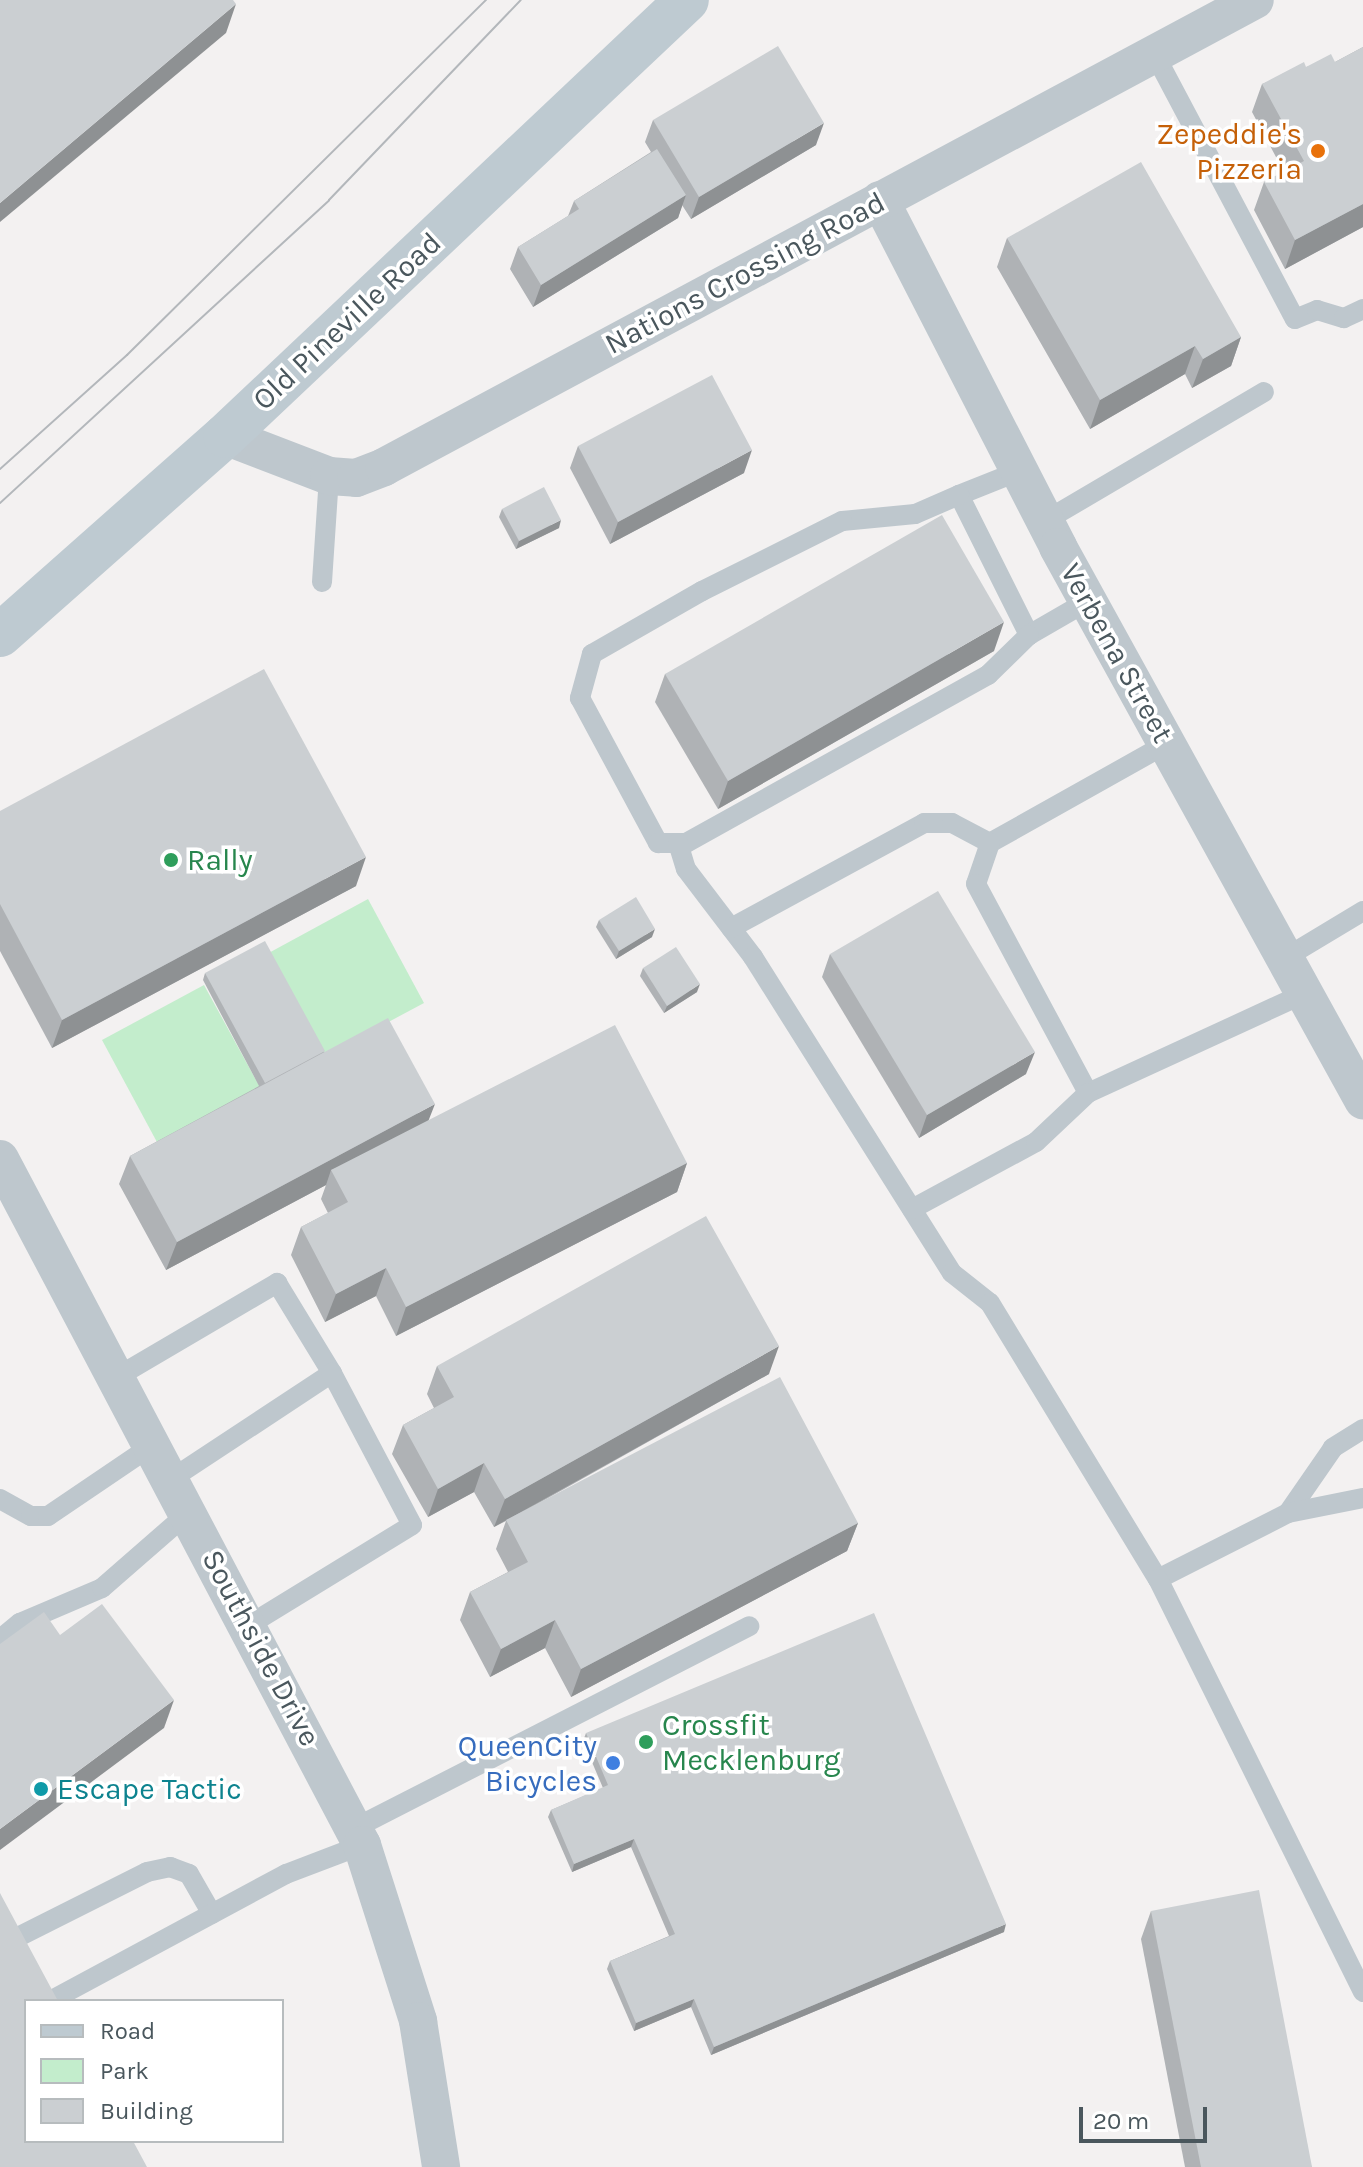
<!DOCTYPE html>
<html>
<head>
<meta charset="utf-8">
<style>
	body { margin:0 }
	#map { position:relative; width:1363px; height:2167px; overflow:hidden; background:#f3f1f1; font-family:Karla,sans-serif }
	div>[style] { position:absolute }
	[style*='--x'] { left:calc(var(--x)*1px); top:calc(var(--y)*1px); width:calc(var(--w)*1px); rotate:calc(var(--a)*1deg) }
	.green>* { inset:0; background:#c3edcc }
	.lane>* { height:20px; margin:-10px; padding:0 10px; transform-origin:10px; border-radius:10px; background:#bec7cd }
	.street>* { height:38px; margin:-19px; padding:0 19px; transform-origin:19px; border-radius:19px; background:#bec7cd }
	.secondary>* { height:44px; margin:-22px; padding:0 22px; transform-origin:22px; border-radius:22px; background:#becad1 }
	.tram>* { height:2px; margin:-1px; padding:0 1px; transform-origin:1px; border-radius:1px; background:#b3b7bb }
	.wall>* { inset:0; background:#afb2b5 }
	.shaded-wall>* { inset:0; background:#8e9193 }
	.building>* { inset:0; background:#cbcfd2 }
	.dots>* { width:22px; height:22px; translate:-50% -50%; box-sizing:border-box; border:4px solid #fff; border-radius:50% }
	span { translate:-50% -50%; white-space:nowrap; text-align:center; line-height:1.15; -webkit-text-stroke:7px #fff; paint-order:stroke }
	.food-label { font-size:30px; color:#c56008 }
	.right { translate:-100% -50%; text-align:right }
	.street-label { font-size:30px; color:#4a575d }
	.leisure-label { font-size:30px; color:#27864d }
	.left { translate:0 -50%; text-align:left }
	.shop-label { font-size:30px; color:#366cbe }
	.culture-label { font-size:30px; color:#0d838f }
	.legend { position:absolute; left:24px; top:1999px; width:260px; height:144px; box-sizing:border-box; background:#fff; border:2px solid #b7bcbe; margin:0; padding:10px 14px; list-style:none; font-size:24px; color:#4a575d }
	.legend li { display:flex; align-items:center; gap:16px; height:40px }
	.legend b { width:40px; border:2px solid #b7bcbe }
	.scale { position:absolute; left:1079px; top:2107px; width:128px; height:36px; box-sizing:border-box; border:4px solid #4a575d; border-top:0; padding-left:10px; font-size:24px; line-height:28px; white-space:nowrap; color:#4a575d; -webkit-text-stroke:6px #fff; paint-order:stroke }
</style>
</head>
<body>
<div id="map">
	<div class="green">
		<i style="clip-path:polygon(368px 899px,424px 1003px,321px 1058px,265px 955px)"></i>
		<i style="clip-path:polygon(204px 985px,261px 1089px,158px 1144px,102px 1040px)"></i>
	</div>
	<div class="lane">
		<i style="--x:1154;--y:53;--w:301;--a:62.1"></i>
		<i style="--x:1295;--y:319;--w:24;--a:-22"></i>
		<i style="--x:1317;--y:310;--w:28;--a:17"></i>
		<i style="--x:1344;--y:318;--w:21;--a:-25"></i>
		<i style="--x:1019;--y:471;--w:65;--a:158.2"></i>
		<i style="--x:959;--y:495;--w:157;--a:63.4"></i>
		<i style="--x:1029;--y:635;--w:68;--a:-30"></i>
		<i style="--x:959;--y:495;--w:48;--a:156.6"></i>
		<i style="--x:915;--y:514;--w:73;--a:174.5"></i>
		<i style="--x:842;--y:521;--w:157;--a:153.4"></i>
		<i style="--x:702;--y:591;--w:127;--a:150.2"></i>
		<i style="--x:592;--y:654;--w:46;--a:105.3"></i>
		<i style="--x:580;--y:698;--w:165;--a:61.7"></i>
		<i style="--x:658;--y:843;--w:28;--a:0"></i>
		<i style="--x:686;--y:843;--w:346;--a:-29.1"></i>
		<i style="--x:988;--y:675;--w:57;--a:-44.3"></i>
		<i style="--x:1045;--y:521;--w:254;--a:-30.5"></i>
		<i style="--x:322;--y:582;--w:106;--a:-86.2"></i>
		<i style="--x:1168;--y:743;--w:204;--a:150.7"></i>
		<i style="--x:990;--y:843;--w:43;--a:108.9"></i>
		<i style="--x:976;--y:884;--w:237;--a:61.8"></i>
		<i style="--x:1088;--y:1093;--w:239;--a:-24.7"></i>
		<i style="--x:678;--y:843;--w:27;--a:73"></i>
		<i style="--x:686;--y:869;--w:111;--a:52.7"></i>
		<i style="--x:753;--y:957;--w:373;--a:57.8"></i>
		<i style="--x:952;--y:1273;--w:48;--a:38.3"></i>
		<i style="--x:990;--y:1303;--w:323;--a:58.7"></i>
		<i style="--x:1158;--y:1579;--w:146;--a:-26.9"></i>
		<i style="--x:731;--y:928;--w:220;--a:-28.5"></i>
		<i style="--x:924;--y:823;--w:28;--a:0"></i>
		<i style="--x:952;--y:823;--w:43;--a:27.8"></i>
		<i style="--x:1285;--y:958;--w:91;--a:-31.1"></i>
		<i style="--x:912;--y:1209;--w:141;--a:-28.4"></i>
		<i style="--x:1036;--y:1142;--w:71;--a:-43.3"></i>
		<i style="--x:117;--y:1377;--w:186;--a:-30.4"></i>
		<i style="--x:277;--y:1283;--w:105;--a:58.6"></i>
		<i style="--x:332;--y:1373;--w:193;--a:146.6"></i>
		<i style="--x:1363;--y:1429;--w:36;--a:148"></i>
		<i style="--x:1333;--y:1448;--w:79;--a:124.7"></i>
		<i style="--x:1288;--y:1513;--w:76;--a:-11.3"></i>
		<i style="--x:0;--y:1499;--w:35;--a:29"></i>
		<i style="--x:31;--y:1516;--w:17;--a:0"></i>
		<i style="--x:48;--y:1516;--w:127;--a:-34.1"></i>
		<i style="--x:1158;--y:1579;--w:461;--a:63.6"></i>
		<i style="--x:249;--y:1625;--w:191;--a:-31.5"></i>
		<i style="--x:412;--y:1525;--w:172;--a:-117.8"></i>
		<i style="--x:0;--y:1639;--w:26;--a:-39"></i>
		<i style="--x:20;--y:1623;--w:89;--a:-23.1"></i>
		<i style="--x:102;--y:1588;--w:116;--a:-41.1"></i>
		<i style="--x:355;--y:1828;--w:443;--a:-27.1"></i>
		<i style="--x:2;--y:1945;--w:162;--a:-26.7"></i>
		<i style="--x:147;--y:1872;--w:24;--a:-12"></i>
		<i style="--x:170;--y:1867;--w:20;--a:20"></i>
		<i style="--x:189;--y:1874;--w:46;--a:60.1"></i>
		<i style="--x:50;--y:2001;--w:268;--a:-28.3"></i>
		<i style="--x:286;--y:1874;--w:81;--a:-20.9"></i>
	</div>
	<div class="street">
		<i style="--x:880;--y:200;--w:390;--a:62.8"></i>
		<i style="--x:1058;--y:547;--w:632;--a:61.12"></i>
		<i style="--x:225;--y:436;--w:111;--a:21"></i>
		<i style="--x:329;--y:476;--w:27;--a:4"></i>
		<i style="--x:356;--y:478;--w:30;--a:-21"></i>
		<i style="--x:384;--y:467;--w:988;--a:-28.2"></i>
		<i style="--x:0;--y:1159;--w:776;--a:62.18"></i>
		<i style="--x:362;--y:1845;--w:185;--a:72.3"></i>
		<i style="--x:418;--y:2021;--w:148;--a:81"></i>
	</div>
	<div class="secondary">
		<i style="--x:0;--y:635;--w:300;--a:-41.5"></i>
		<i style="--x:225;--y:436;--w:635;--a:-43.34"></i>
	</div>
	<div class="tram">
		<i style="--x:0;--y:469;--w:171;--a:-41.9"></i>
		<i style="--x:127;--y:355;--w:505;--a:-44.68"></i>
		<i style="--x:0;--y:503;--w:447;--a:-42.6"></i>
		<i style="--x:329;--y:200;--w:277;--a:-46.2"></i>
	</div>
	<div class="wall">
		<i style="clip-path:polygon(1363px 47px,1363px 227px,1285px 269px,1254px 210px,1264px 182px,1284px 172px,1252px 112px,1262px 84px,1306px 67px,1335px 62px)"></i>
		<i style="clip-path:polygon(653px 120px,816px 145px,691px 219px,682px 205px,678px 218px,533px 307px,510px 269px,518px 247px,568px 216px,574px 201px,651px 152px,645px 142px)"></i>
		<i style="clip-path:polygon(1007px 238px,1241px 337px,1231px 366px,1192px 388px,1185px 374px,1090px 429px,997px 267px)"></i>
		<i style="clip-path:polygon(578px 446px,744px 473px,610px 544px,570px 468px)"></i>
		<i style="clip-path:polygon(502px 509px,559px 528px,516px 549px,499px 517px)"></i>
		<i style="clip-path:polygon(994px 651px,718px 809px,655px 702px,665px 674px)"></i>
		<i style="clip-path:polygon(0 811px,356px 886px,52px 1048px,0 951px)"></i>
		<i style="clip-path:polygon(599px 920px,652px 937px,616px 959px,596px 927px)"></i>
		<i style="clip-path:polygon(830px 954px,1026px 1074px,919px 1138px,822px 977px)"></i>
		<i style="clip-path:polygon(643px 968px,697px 992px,664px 1013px,640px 976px)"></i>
		<i style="clip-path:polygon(205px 973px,429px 1121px,687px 1163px,677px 1192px,396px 1336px,376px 1296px,325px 1322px,291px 1255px,301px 1227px,328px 1213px,321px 1199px,326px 1185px,166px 1270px,119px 1184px,130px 1156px,259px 1086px,203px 980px)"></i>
		<i style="clip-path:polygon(437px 1366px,769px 1374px,525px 1511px,858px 1523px,847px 1551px,571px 1697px,545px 1648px,490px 1677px,460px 1620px,470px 1592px,508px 1572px,496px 1549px,506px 1521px,494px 1527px,474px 1492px,428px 1517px,392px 1454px,403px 1425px,434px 1408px,427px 1394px)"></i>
		<i style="clip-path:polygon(586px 1733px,1004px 1932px,711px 2055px,691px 2007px,634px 2031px,607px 1969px,610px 1961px,669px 1936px,631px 1847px,572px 1872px,548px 1817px,551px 1810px,603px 1788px,583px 1741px)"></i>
		<i style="clip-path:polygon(1151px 1911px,1312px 2167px,1185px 2167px,1141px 1939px)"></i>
	</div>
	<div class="shaded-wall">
		<i style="clip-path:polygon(236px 4px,226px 33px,0 222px,0 203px)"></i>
		<i style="clip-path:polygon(824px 123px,816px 145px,691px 219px,699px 197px)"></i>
		<i style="clip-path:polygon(686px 195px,678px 218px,533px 307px,541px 285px)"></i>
		<i style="clip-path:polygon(1363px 204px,1363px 227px,1285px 269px,1295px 240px)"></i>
		<i style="clip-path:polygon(1241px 337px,1231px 366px,1192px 388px,1203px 359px)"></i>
		<i style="clip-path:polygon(1195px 346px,1185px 374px,1090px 429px,1100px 400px)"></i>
		<i style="clip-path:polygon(752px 450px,744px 473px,610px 544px,618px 522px)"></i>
		<i style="clip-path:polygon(561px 520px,559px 528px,516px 549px,519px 541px)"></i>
		<i style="clip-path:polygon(1004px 622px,994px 651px,718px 809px,728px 781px)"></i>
		<i style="clip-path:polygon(366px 857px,356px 886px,52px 1048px,62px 1020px)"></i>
		<i style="clip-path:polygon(655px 929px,652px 937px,616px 959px,619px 951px)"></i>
		<i style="clip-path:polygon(700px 984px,697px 992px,664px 1013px,667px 1006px)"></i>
		<i style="clip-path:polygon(1035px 1052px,1026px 1074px,919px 1138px,927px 1115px)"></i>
		<i style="clip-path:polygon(435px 1104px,424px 1132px,331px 1170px,326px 1185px,166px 1270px,177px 1242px)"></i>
		<i style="clip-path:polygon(687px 1163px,677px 1192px,396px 1336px,406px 1307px)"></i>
		<i style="clip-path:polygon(386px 1268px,376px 1296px,325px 1322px,336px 1294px)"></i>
		<i style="clip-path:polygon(779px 1346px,769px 1374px,494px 1527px,505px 1499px)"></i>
		<i style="clip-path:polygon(484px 1463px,474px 1492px,428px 1517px,438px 1489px)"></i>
		<i style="clip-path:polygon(858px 1523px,847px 1551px,571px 1697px,581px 1669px)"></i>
		<i style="clip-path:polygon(555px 1620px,545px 1648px,490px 1677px,501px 1649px)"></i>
		<i style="clip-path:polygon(174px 1700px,164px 1728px,0 1850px,0 1829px)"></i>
		<i style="clip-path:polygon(634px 1839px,631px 1847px,572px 1872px,574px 1864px)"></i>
		<i style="clip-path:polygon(1006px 1924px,1004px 1932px,711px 2055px,714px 2047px)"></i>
		<i style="clip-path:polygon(694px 1999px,691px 2007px,634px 2031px,636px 2023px)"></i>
	</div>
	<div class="building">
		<i style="clip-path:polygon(0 0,233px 0,236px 4px,0 203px)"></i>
		<i style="clip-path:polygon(778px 46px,824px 123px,699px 197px,653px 120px)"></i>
		<i style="clip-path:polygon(1363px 47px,1363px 204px,1295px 240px,1264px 182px,1304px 161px,1262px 84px,1304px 62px,1306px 67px,1331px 54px,1335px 62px)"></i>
		<i style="clip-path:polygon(657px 149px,686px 195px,541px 285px,518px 247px,579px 209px,574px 201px)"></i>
		<i style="clip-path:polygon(1141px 162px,1241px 337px,1203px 359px,1195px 346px,1100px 400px,1007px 238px)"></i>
		<i style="clip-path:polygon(712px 375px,752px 450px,618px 522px,578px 446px)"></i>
		<i style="clip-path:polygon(544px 487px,561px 520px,519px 541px,502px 509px)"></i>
		<i style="clip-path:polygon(942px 515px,1004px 622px,728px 781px,665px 674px)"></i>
		<i style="clip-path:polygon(264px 669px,366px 857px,62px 1020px,0 904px,0 811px)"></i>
		<i style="clip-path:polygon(938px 891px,1035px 1052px,927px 1115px,830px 954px)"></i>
		<i style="clip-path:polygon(636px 897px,655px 929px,619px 951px,599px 920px)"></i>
		<i style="clip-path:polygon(265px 941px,325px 1051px,265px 1083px,205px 973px)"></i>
		<i style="clip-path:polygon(676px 947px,700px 984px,667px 1006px,643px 968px)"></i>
		<i style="clip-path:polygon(388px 1018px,435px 1104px,177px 1242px,130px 1156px)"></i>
		<i style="clip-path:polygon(615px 1025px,687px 1163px,406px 1307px,386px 1268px,336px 1294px,301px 1227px,348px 1202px,331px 1170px)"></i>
		<i style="clip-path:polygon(706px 1216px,779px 1346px,505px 1499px,484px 1463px,438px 1489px,403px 1425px,454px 1397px,437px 1366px)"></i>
		<i style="clip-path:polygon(780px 1377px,858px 1523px,581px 1669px,555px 1620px,501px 1649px,470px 1592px,528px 1562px,506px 1520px)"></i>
		<i style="clip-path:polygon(102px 1604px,174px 1700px,0 1829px,0 1644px,44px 1612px,60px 1635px)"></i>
		<i style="clip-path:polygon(874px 1613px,1006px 1924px,714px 2047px,694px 1999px,636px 2023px,610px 1961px,675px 1934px,634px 1839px,574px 1864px,551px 1810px,608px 1785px,586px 1733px)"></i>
		<i style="clip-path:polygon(1259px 1890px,1312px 2167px,1201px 2167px,1151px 1911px)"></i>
		<i style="clip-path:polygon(0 1893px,58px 2001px,26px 2001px,26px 2141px,133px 2141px,147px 2167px,0 2167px)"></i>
	</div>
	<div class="dots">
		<i style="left:1318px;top:151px;background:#e8710a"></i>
		<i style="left:171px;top:860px;background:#2e9e5b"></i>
		<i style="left:646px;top:1742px;background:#2e9e5b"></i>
		<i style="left:613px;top:1763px;background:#3f7fe0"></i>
		<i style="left:41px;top:1789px;background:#0f9aa8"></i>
	</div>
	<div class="food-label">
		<span class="right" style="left:1302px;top:151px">Zepeddie's<br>Pizzeria</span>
	</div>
	<div class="street-label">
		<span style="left:745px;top:273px;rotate:-28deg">Nations Crossing Road</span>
		<span style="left:347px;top:321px;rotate:-43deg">Old Pineville Road</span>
		<span style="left:1117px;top:653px;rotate:61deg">Verbena Street</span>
		<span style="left:261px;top:1648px;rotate:62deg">Southside Drive</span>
	</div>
	<div class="leisure-label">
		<span class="left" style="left:187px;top:860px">Rally</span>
		<span class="left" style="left:662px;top:1742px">Crossfit<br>Mecklenburg</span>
	</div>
	<div class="shop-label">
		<span class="right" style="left:597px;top:1763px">QueenCity<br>Bicycles</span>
	</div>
	<div class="culture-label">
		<span class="left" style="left:57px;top:1789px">Escape Tactic</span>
	</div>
	<ul class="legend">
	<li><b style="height:10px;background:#becad1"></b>Road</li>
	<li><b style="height:22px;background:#c3edcc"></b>Park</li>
	<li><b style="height:22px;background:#cbcfd2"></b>Building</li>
	</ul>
	<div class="scale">20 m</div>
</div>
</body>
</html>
